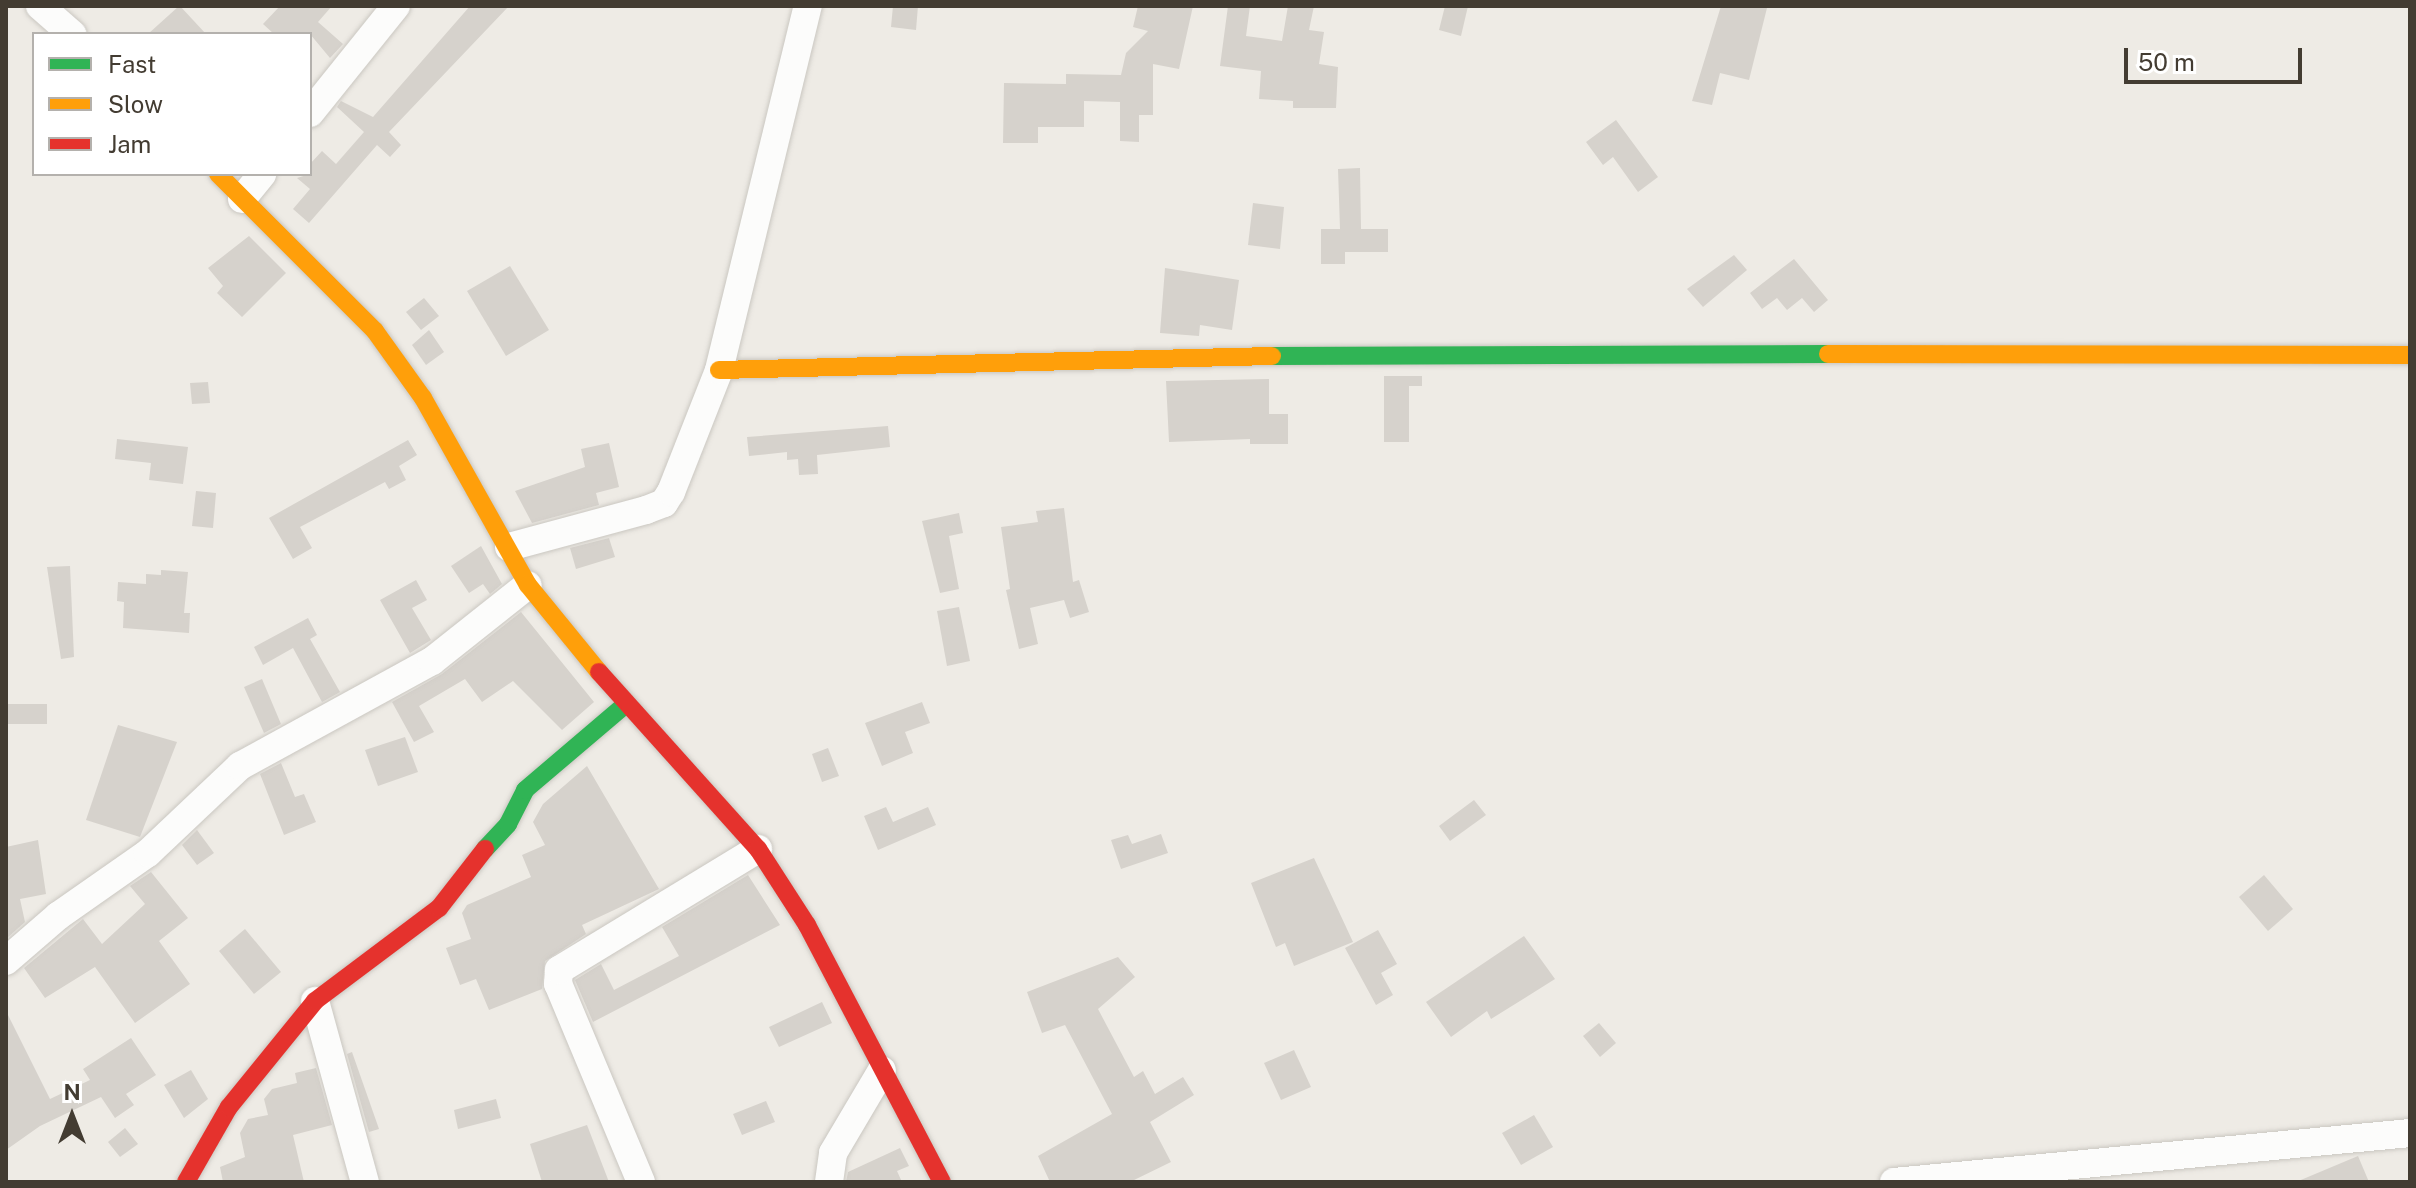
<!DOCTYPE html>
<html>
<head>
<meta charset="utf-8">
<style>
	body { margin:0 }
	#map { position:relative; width:2416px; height:1188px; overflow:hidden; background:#eeebe5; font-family:"Public Sans",sans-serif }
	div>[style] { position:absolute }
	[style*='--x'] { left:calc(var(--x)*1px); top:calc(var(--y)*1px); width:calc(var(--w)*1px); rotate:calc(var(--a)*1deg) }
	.building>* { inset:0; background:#d6d2cc }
	.roads { filter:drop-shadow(0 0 2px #cac7c1) drop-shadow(0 0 2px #cac7c1) }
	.street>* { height:28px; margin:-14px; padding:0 14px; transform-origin:14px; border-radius:14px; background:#fcfcfb }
	.fast>* { height:18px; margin:-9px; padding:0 9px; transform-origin:9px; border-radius:9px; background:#30b455 }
	.slow>* { height:18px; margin:-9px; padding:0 9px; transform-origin:9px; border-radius:9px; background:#ff9f0a }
	.jam>* { height:18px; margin:-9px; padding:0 9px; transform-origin:9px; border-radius:9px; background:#e5322d }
	span { translate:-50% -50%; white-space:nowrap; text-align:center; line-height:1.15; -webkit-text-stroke:7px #fff; paint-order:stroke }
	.frame { position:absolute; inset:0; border:8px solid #433c32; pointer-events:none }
	.legend { position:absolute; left:32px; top:32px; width:280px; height:144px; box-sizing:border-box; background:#fff; border:2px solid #b4b1ad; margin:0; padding:10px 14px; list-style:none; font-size:24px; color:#433c32 }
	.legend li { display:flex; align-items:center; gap:16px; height:40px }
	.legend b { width:40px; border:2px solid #b4b1ad }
	.north { position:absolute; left:32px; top:1076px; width:80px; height:80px; -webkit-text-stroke:6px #fff; paint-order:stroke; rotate:0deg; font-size:22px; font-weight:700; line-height:32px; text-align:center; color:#433c32 }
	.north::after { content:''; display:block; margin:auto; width:28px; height:36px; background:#433c32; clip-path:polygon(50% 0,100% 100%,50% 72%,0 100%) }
	.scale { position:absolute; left:2124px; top:48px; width:178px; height:36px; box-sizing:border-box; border:4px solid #433c32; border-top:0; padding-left:10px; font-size:24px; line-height:28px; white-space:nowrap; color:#433c32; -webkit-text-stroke:6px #fff; paint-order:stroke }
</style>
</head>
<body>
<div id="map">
	<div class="building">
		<i style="clip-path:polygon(180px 6px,206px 34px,148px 34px,179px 6px)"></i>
		<i style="clip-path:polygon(280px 6px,332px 6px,318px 22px,343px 44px,330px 58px,310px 34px,274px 34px,263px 24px)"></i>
		<i style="clip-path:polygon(470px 6px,509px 6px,389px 132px,401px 145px,390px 157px,377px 145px,309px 223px,293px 209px,310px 189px,297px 178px,310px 174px,310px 164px,322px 151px,336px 164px,364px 132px,337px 107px,341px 101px,373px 117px)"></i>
		<i style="clip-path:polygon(893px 6px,918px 6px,916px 30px,891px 27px)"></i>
		<i style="clip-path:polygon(1138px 6px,1193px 6px,1179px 69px,1153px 64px,1153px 115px,1139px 115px,1139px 142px,1120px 141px,1120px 102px,1084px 101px,1084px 127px,1038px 127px,1038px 143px,1003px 143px,1004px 83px,1066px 84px,1066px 74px,1121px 75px,1126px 53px,1148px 31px,1133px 27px)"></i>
		<i style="clip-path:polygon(1228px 6px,1250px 6px,1246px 36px,1282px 41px,1288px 6px,1314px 6px,1309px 30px,1324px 32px,1319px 64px,1338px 67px,1336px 108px,1293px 108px,1293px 101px,1259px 99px,1261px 71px,1220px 66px)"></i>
		<i style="clip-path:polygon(1445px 6px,1468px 6px,1461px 36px,1439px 30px)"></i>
		<i style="clip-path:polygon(1721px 6px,1767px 8px,1749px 80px,1720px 73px,1712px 105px,1692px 101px)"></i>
		<i style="clip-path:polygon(1616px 120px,1658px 177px,1638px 192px,1613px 157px,1603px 165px,1586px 142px)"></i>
		<i style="clip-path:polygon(1360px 168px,1361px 229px,1388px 229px,1388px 252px,1345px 252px,1345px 264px,1321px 264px,1321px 229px,1340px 229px,1338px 169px)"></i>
		<i style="clip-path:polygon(1253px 203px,1284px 207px,1280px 249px,1248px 245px)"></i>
		<i style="clip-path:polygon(249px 236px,286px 273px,242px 317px,217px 293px,223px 286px,208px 268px)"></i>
		<i style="clip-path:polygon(1734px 255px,1747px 270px,1703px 307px,1687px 289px)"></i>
		<i style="clip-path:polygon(1794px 259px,1828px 300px,1814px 312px,1802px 298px,1787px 310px,1777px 298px,1762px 309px,1750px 293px)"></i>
		<i style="clip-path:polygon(510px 266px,549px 330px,506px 356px,467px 291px)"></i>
		<i style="clip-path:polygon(1165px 268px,1239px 280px,1232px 330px,1200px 325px,1199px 336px,1160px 333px)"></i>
		<i style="clip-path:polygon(424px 298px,439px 316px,421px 330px,406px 312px)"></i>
		<i style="clip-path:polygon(429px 330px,444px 352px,426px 365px,412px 345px)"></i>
		<i style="clip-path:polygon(1384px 376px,1422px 376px,1422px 386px,1409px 386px,1409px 442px,1384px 442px)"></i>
		<i style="clip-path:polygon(1269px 379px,1269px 414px,1288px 414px,1288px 444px,1250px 444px,1250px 439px,1169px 442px,1166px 381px)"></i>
		<i style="clip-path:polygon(208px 382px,210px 403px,192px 404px,190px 383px)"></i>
		<i style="clip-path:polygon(888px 426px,890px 447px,817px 455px,818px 474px,799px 475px,798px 459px,787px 460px,787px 452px,749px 456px,747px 437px)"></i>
		<i style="clip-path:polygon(117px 439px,188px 447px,183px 484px,149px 480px,151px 463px,115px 459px)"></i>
		<i style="clip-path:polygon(408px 440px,417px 455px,399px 466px,406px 480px,389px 489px,385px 482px,300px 527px,312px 548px,293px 559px,269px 518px)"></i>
		<i style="clip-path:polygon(609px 443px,619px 487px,596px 493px,599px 505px,532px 523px,515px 491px,585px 467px,581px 449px)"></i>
		<i style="clip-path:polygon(196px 491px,216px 493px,213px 528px,192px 526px)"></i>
		<i style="clip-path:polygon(1064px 508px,1073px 582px,1079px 580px,1089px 612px,1070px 618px,1064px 600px,1030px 608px,1038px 644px,1019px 649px,1006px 590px,1010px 589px,1001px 527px,1038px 522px,1036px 511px)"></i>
		<i style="clip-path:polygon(959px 513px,963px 533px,949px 536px,959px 589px,940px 593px,922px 521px)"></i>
		<i style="clip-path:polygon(609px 538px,615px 557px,576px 569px,570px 548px)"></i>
		<i style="clip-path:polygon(481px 546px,502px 584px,490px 594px,483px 584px,469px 593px,451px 566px)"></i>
		<i style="clip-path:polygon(70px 566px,74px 657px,61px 659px,47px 567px)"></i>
		<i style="clip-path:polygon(161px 570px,188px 572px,184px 613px,190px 613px,189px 633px,123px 628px,124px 602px,117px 601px,118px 582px,146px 584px,146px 574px,161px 575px)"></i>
		<i style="clip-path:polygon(416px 580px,427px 600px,412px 608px,431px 640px,410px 653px,380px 600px)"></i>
		<i style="clip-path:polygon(959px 607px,970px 661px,947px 666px,937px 611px)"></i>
		<i style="clip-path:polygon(521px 612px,594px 702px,562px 730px,513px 681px,482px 702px,465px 679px,419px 706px,434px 732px,414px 742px,392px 702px,442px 674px)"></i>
		<i style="clip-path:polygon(308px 618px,317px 635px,310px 639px,340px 692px,322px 702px,293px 648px,263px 665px,254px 647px)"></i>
		<i style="clip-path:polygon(262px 679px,281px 724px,264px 733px,244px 687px)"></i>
		<i style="clip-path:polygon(922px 702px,930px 723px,905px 732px,913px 753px,882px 766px,865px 723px)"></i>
		<i style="clip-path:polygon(6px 704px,47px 704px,47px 724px,6px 724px)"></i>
		<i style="clip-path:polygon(118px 725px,177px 742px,140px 837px,86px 820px)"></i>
		<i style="clip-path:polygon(405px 737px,418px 772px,378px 786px,365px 750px)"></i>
		<i style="clip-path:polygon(828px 748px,839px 776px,822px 782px,812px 754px)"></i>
		<i style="clip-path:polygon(281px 763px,295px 797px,304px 794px,316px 822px,284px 835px,260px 774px)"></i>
		<i style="clip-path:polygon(587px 766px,659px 889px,582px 925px,586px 934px,545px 961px,542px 989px,489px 1010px,476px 979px,460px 985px,446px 948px,471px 939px,462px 913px,467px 905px,531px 877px,522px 855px,545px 845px,533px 822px,543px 804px)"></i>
		<i style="clip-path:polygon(1474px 800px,1486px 815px,1450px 841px,1439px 826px)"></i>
		<i style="clip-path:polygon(886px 807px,893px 822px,928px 807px,936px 825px,878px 850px,864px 816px)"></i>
		<i style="clip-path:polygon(197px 830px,214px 853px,197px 865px,182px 845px)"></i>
		<i style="clip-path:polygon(1161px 834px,1168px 853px,1121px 869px,1111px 840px,1128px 835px,1132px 844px)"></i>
		<i style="clip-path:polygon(38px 840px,46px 894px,20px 899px,25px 922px,7px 938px,6px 847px)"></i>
		<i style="clip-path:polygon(1314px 858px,1353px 942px,1294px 966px,1285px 943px,1276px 947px,1251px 883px)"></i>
		<i style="clip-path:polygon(151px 872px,188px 918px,159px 941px,190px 984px,135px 1023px,95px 967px,45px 998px,24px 968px,83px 919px,102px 944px,145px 904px,130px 886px)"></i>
		<i style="clip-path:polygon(748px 875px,780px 925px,593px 1022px,575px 980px,601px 964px,614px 990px,679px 956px,662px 927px)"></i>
		<i style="clip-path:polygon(2264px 875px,2293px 909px,2268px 931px,2239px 897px)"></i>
		<i style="clip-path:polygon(245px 929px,281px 972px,254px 994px,219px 951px)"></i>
		<i style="clip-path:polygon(1378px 930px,1397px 964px,1381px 973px,1393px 995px,1376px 1005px,1345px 948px)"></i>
		<i style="clip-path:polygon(1524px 936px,1555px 979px,1491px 1019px,1487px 1011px,1451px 1037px,1426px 1002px)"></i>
		<i style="clip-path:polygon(1118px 957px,1135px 977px,1098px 1009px,1134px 1077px,1143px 1071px,1155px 1094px,1183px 1077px,1194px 1095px,1150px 1122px,1171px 1162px,1130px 1182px,1050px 1182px,1038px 1156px,1112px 1114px,1065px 1025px,1042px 1033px,1027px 992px)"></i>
		<i style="clip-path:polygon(822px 1002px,832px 1023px,779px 1047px,769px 1027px)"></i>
		<i style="clip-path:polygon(6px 1011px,50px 1099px,90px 1080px,83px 1069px,131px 1038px,156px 1075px,126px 1094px,134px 1105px,115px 1118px,101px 1097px,40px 1126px,6px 1150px)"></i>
		<i style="clip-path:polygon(1599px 1023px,1616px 1043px,1600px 1057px,1583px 1036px)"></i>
		<i style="clip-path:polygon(1294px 1050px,1311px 1087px,1281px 1100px,1264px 1063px)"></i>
		<i style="clip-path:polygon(352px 1052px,379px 1129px,369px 1132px,347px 1054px)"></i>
		<i style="clip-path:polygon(316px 1068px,332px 1125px,293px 1135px,304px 1182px,223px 1182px,220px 1167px,245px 1157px,240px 1133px,248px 1119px,268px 1115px,264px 1099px,272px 1089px,297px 1083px,295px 1073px)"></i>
		<i style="clip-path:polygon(191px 1070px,208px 1099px,184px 1118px,164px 1085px)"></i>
		<i style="clip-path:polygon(496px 1099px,501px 1118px,458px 1129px,454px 1110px)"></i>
		<i style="clip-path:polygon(766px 1101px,775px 1122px,742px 1135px,733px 1114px)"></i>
		<i style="clip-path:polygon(1534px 1115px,1553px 1147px,1521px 1165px,1502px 1133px)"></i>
		<i style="clip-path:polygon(587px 1125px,609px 1182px,542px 1182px,530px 1144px)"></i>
		<i style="clip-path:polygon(125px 1128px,138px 1144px,120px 1157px,108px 1142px)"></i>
		<i style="clip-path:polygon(900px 1148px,909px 1166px,897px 1171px,902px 1182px,846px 1182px,848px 1172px)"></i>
		<i style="clip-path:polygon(2358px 1156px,2369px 1182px,2296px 1182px)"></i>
	</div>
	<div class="roads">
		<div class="street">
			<i style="--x:40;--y:6;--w:43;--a:41.2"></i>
			<i style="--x:310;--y:113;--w:137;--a:-51.2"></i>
			<i style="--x:242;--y:199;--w:32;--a:-51"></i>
			<i style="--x:509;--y:547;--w:142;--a:-15.1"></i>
			<i style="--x:646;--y:510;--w:19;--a:-21"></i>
			<i style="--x:664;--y:503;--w:13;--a:-58"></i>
			<i style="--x:671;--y:492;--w:131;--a:-68.5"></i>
			<i style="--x:719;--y:370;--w:375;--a:-76.3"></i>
			<i style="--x:6;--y:961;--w:69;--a:-40.9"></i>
			<i style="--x:58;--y:916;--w:110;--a:-35"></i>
			<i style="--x:148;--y:853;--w:127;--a:-43.4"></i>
			<i style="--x:240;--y:766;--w:219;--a:-28.7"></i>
			<i style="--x:432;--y:661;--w:122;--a:-38.4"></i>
			<i style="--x:315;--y:1001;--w:188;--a:74.6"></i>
			<i style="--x:641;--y:1182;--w:215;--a:-112.7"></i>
			<i style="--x:558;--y:984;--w:14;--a:-86"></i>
			<i style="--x:559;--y:970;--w:233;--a:-31.3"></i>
			<i style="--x:829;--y:1182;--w:29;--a:-82"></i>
			<i style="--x:833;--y:1153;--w:96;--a:-59.4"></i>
			<i style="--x:1894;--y:1182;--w:518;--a:-5.42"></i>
		</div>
		<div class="fast">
			<i style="--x:1272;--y:356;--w:556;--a:-0.21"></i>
			<i style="--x:485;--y:849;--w:34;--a:-47"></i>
			<i style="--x:508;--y:824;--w:38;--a:-63"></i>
			<i style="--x:525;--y:790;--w:131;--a:-40.4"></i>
		</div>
		<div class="slow">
			<i style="--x:218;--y:174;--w:222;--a:45"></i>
			<i style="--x:375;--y:331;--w:82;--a:54.4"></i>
			<i style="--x:423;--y:398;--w:214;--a:60.7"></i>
			<i style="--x:528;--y:585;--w:112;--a:50.8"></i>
			<i style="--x:1828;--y:354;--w:582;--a:0.1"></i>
			<i style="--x:719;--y:370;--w:553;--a:-1.45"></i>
		</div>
		<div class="jam">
			<i style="--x:599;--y:672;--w:238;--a:48.1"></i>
			<i style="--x:758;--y:849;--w:90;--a:57.2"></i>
			<i style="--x:807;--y:925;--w:290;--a:62.3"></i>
			<i style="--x:186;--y:1182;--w:86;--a:-60.2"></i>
			<i style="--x:229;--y:1107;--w:136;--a:-50.9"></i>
			<i style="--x:315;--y:1001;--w:155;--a:-36.9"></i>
			<i style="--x:439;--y:908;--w:75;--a:-52.1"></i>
		</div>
	</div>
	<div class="frame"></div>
	<ul class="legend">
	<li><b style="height:10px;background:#30b455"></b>Fast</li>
	<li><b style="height:10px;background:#ff9f0a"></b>Slow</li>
	<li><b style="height:10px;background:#e5322d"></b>Jam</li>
	</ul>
	<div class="north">N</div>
	<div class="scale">50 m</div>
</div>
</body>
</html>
